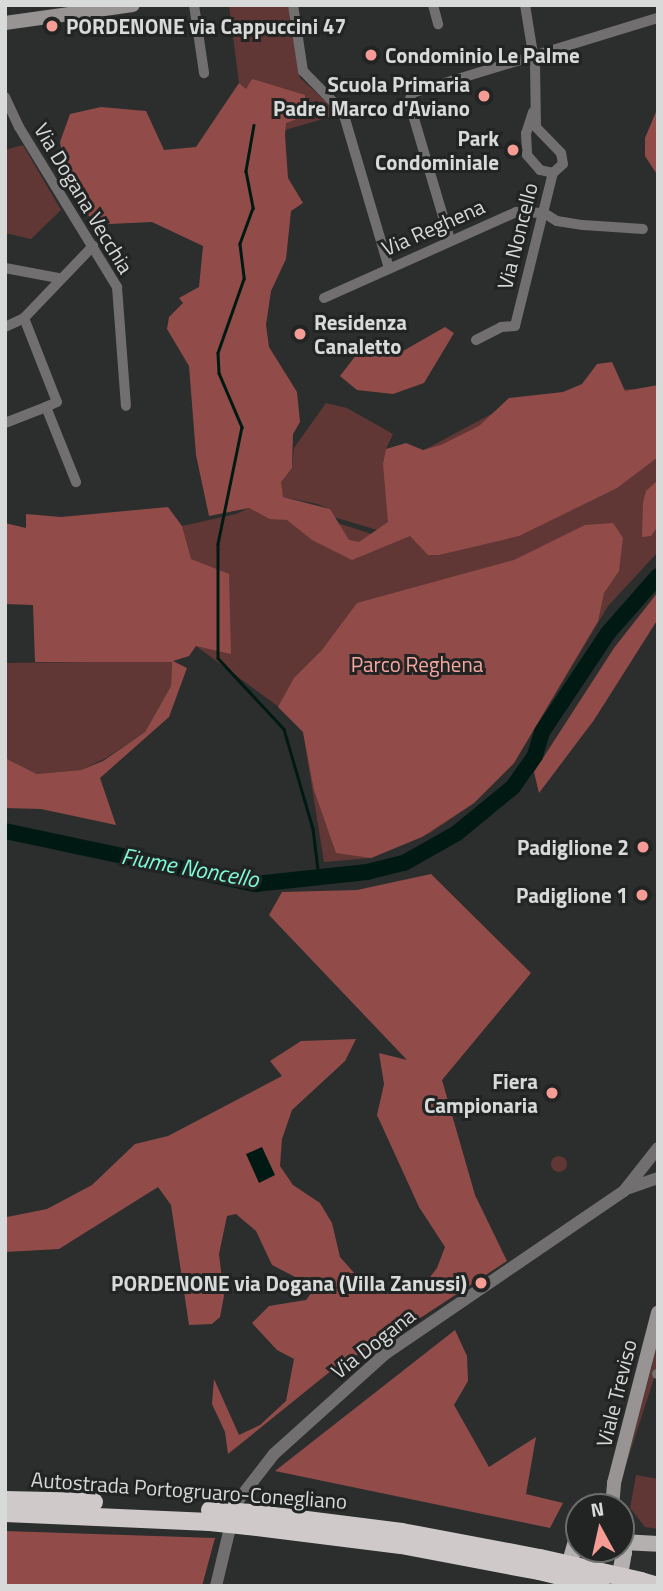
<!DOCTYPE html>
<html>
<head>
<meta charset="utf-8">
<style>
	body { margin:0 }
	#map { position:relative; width:663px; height:1591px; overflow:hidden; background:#2b2e2d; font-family:"Titillium Web",sans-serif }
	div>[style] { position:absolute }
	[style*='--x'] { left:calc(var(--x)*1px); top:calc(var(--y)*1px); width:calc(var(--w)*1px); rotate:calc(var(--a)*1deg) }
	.green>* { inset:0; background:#603734 }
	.round { border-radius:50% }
	.forest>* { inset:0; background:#914c49 }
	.water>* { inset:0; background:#001a13 }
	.stream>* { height:2.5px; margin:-1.25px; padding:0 1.25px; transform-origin:1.25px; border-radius:1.25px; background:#001a13 }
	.river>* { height:16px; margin:-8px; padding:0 8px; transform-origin:8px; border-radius:8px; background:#001a13 }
	.minor>* { height:10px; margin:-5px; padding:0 5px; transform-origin:5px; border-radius:5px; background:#716f6f }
	.tertiary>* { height:12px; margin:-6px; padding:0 6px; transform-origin:6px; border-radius:6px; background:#716f6f }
	.secondary>* { height:14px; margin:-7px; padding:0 7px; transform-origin:7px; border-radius:7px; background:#979493 }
	.primary>* { height:16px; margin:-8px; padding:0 8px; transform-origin:8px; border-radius:8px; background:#b4b0b0 }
	.motorway>* { height:18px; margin:-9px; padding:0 9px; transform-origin:9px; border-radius:9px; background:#cfcac9 }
	.motorway-bridge>* { height:18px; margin:-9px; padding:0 9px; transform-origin:9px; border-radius:9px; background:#cfcac9 }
	.dots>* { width:19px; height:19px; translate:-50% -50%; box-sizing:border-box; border:4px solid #212423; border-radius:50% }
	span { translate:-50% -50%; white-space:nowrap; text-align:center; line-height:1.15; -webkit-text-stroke:6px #212423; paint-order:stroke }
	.poi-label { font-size:21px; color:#d7dad9; font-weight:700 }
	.left { translate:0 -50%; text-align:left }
	.right { translate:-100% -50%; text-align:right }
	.street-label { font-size:21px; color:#d7dad9 }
	.park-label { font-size:21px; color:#f8a6a0 }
	.water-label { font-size:23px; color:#7efbd8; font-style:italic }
	.frame { position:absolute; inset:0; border:7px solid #d7dad9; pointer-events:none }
	.north { position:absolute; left:565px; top:1493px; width:70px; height:70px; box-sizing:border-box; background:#212423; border:2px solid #6a6d6c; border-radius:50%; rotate:352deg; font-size:19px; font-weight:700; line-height:28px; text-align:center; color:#d7dad9 }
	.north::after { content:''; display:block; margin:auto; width:24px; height:32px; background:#f59c95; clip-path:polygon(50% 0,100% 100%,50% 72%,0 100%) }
</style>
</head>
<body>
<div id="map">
	<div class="green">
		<i style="clip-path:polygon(229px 5px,288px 5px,300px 78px,340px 114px,285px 130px,239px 83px)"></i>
		<i style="clip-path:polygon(23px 145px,61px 210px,31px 239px,5px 233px,5px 150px)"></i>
		<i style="clip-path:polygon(658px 389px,658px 552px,608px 606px,514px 763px,474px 803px,430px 833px,371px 858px,324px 862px,303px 732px,283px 710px,196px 646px,182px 526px,236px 514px,266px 500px,381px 537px,387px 524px,377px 530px,334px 517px,330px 509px,317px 504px,283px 497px,280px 482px,292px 468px,294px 448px,326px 403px,347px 408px,393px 434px,386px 449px,389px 521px,398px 464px,495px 412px,570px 390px)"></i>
		<i style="clip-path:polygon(172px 661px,171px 686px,145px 732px,106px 758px,81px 770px,37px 774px,5px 758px,5px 663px)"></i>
		<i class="round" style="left:551px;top:1156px;width:16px;height:16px"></i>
		<i style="clip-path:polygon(658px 1342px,658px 1366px,626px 1465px)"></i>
		<i style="clip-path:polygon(636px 1475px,658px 1479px,658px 1529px,645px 1527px,630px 1508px)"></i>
	</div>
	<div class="forest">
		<i style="clip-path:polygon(252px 79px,305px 95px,305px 116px,286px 123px,285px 135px,288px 178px,303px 203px,291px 211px,286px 259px,271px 291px,266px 325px,269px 347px,297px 392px,300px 422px,293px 434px,292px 468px,281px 482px,283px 497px,330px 509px,349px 540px,359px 542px,388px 522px,383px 464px,386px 449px,406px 443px,423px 450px,441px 445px,479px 426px,509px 398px,563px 392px,582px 384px,597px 364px,612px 362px,625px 391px,658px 385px,658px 457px,617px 488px,519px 536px,439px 555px,428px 555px,410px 536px,352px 560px,312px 540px,287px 520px,270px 519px,249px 508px,209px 516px,196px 455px,189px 366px,167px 329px,169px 317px,183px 303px,179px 298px,199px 287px,203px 246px,152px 222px,110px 224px,86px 215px,66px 175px,60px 142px,70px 114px,101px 107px,146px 111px,164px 150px,196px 147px,239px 83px,246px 89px)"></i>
		<i style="clip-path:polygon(658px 107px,658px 176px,645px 156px,645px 138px)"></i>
		<i style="clip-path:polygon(445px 327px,454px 333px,424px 383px,393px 394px,357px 390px,340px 376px,360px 350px,376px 342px,403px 351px)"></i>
		<i style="clip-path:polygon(658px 480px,658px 526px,651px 536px,642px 537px,643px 503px,646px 491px)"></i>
		<i style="clip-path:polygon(168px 507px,182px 526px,191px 559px,229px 574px,231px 654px,196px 646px,189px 656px,173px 661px,187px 668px,169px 717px,100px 778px,116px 825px,41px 809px,5px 808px,5px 758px,37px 774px,81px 770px,103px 761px,145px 732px,171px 686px,172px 662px,35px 662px,33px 605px,5px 604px,5px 523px,26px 528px,26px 514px,61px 517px)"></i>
		<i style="clip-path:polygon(613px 523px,623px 538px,619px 571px,604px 593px,598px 621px,514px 763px,474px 803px,422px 837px,371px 858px,336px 853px,314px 790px,303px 732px,278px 707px,294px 678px,322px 650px,357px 603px,514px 560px,585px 525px)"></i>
		<i style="clip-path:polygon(658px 592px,658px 619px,594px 720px,539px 793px,534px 772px,614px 648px)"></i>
		<i style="clip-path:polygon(431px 874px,531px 973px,442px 1080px,475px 1195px,507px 1261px,402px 1330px,337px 1366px,228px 1454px,225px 1432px,212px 1404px,214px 1379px,239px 1435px,260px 1425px,286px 1401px,294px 1359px,277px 1350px,252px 1323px,269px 1306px,306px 1300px,312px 1292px,301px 1280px,272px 1265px,256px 1231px,236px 1214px,227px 1216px,219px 1254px,224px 1296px,220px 1317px,212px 1324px,189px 1325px,171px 1205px,158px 1187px,59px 1249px,5px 1252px,7px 1217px,47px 1209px,92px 1185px,135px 1144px,168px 1136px,282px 1076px,270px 1061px,301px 1041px,356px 1039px,345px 1061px,292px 1110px,282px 1139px,280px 1166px,293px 1185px,320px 1203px,332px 1223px,340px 1257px,365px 1285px,395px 1294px,417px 1294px,437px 1268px,445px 1247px,419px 1207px,377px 1115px,384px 1084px,379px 1053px,407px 1060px,269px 915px,282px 892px,357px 890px)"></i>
		<i style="clip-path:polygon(455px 1330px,467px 1356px,468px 1381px,454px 1405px,489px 1467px,536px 1437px,526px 1494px,563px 1503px,550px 1528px,275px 1471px)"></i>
		<i style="clip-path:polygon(5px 1531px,215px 1538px,202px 1586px,5px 1586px)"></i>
	</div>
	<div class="water">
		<i style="clip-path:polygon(262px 1147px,275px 1175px,259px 1183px,246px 1154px)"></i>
	</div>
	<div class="stream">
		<i style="--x:254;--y:125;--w:47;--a:99.9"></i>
		<i style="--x:246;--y:171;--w:38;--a:79"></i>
		<i style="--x:253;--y:208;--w:38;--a:110"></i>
		<i style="--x:240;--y:244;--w:35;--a:83"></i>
		<i style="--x:244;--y:279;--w:78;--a:109.4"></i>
		<i style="--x:218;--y:353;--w:20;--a:87"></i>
		<i style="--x:219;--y:373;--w:59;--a:66.9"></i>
		<i style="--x:242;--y:427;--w:119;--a:101.6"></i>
		<i style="--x:218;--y:544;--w:114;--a:90"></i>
		<i style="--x:218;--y:658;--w:97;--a:47.1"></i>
		<i style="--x:284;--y:729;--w:104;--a:73.8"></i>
		<i style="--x:313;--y:829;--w:48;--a:82.9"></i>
	</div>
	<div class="river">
		<i style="--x:5;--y:831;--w:256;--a:12"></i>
		<i style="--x:255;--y:884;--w:113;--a:-6.1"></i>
		<i style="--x:367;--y:872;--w:38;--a:-14"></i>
		<i style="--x:404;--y:863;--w:61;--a:-29.5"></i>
		<i style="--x:457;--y:833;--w:72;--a:-39.4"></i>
		<i style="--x:513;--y:787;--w:39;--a:-55"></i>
		<i style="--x:535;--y:755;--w:24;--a:-73"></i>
		<i style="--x:542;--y:732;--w:119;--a:-56.3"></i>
		<i style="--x:608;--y:633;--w:76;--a:-48.7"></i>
	</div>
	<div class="minor">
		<i style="--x:194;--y:5;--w:69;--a:81.6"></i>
		<i style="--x:293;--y:5;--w:67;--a:81.4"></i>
		<i style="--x:303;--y:71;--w:57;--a:45.7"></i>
		<i style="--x:343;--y:112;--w:163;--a:73.6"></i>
		<i style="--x:433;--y:5;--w:20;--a:75"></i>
		<i style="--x:5;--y:97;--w:33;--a:65"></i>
		<i style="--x:19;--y:127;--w:188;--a:58.5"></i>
		<i style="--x:117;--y:287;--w:119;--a:85.7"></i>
		<i style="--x:533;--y:112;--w:22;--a:108"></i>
		<i style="--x:526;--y:133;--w:22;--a:87"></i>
		<i style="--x:527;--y:155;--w:20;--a:49"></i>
		<i style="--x:540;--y:170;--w:13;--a:13"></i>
		<i style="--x:450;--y:240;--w:144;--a:-106.5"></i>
		<i style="--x:409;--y:102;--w:9;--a:-72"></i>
		<i style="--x:412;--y:93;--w:257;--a:-17"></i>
		<i style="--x:5;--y:268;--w:54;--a:10.7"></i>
		<i style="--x:324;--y:298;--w:210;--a:-24.1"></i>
		<i style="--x:516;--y:212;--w:28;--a:2"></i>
		<i style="--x:544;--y:213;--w:15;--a:32"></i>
		<i style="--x:557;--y:221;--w:26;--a:9"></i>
		<i style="--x:583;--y:225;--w:60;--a:3.8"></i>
		<i style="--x:24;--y:318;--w:90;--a:68.6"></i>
		<i style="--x:57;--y:402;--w:12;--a:156"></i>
		<i style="--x:46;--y:407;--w:81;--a:68.2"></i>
		<i style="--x:5;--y:327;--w:21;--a:-25"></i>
		<i style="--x:24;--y:318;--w:100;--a:-46.2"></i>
		<i style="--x:476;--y:340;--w:28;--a:-27"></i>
		<i style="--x:501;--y:327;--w:14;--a:-4"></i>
		<i style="--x:515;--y:326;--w:158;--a:-76.1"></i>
		<i style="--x:553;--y:173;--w:13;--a:-42"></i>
		<i style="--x:563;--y:164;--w:11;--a:-100"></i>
		<i style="--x:561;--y:153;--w:36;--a:-134"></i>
		<i style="--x:536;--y:127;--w:61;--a:-90.9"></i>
		<i style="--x:535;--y:66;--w:62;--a:-99.3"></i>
		<i style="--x:5;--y:423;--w:44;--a:-21.3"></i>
		<i style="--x:657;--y:1374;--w:1;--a:0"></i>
	</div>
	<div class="tertiary">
		<i style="--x:629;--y:1188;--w:31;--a:-19"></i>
		<i style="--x:216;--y:1586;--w:85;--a:-76.5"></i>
		<i style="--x:236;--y:1503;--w:62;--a:-52.2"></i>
		<i style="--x:274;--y:1454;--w:149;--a:-42"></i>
		<i style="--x:385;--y:1354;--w:289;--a:-34.3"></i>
		<i style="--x:624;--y:1191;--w:55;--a:-51.7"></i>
	</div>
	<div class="secondary">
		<i style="--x:5;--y:23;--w:129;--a:-8"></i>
		<i style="--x:612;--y:1507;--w:24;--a:-85"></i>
		<i style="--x:614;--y:1483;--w:176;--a:-75.5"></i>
	</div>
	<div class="primary">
		<i style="--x:622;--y:1542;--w:36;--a:3"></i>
		<i style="--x:563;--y:1586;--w:57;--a:-73.8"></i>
		<i style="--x:618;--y:1586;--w:34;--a:-80"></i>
		<i style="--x:624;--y:1553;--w:12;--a:-104"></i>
	</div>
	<div class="motorway">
		<i style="--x:5;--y:1500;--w:89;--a:1.3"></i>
		<i style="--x:5;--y:1513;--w:205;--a:2.5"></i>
		<i style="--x:251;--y:1513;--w:152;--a:7.2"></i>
		<i style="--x:402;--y:1532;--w:140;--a:10.7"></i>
		<i style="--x:248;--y:1526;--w:154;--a:7.1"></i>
		<i style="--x:401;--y:1545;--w:140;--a:10.7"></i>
		<i style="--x:641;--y:1581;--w:17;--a:17"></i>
	</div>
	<div class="motorway-bridge">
		<i style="--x:210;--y:1510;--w:41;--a:4.2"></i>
		<i style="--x:210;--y:1522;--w:38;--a:6"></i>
		<i style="--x:540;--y:1558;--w:104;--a:12.8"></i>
		<i style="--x:539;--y:1571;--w:64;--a:13.6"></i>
	</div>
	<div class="dots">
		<i style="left:52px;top:26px;background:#f59c95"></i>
		<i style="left:371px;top:55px;background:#f59c95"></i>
		<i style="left:484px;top:96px;background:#f59c95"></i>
		<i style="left:513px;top:150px;background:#f59c95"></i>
		<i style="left:300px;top:334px;background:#f59c95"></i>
		<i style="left:643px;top:847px;background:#f59c95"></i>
		<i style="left:642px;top:895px;background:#f59c95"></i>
		<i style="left:552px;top:1093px;background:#f59c95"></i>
		<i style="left:481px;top:1283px;background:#f59c95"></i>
	</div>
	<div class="poi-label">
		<span class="left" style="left:66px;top:26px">PORDENONE via Cappuccini 47</span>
		<span class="left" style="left:385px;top:55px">Condominio Le Palme</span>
		<span class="right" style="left:470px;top:96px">Scuola Primaria<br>Padre Marco d'Aviano</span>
		<span class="right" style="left:499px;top:150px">Park<br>Condominiale</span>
		<span class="left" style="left:314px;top:334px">Residenza<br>Canaletto</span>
		<span class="right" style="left:629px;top:847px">Padiglione 2</span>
		<span class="right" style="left:628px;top:895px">Padiglione 1</span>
		<span class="right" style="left:538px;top:1093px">Fiera<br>Campionaria</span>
		<span class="right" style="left:467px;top:1283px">PORDENONE via Dogana (Villa Zanussi)</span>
	</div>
	<div class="street-label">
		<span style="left:84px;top:198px;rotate:59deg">Via Dogana Vecchia</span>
		<span style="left:433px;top:227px;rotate:-24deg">Via Reghena</span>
		<span style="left:517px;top:236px;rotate:-76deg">Via Noncello</span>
		<span style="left:373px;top:1343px;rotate:-38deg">Via Dogana</span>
		<span style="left:616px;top:1393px;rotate:-76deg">Viale Treviso</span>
		<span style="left:189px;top:1490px;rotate:4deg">Autostrada Portogruaro-Conegliano</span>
	</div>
	<div class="park-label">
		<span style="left:417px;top:664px">Parco Reghena</span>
	</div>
	<div class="water-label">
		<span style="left:190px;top:868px;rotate:10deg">Fiume Noncello</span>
	</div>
	<div class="frame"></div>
	<div class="north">N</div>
</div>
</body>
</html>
